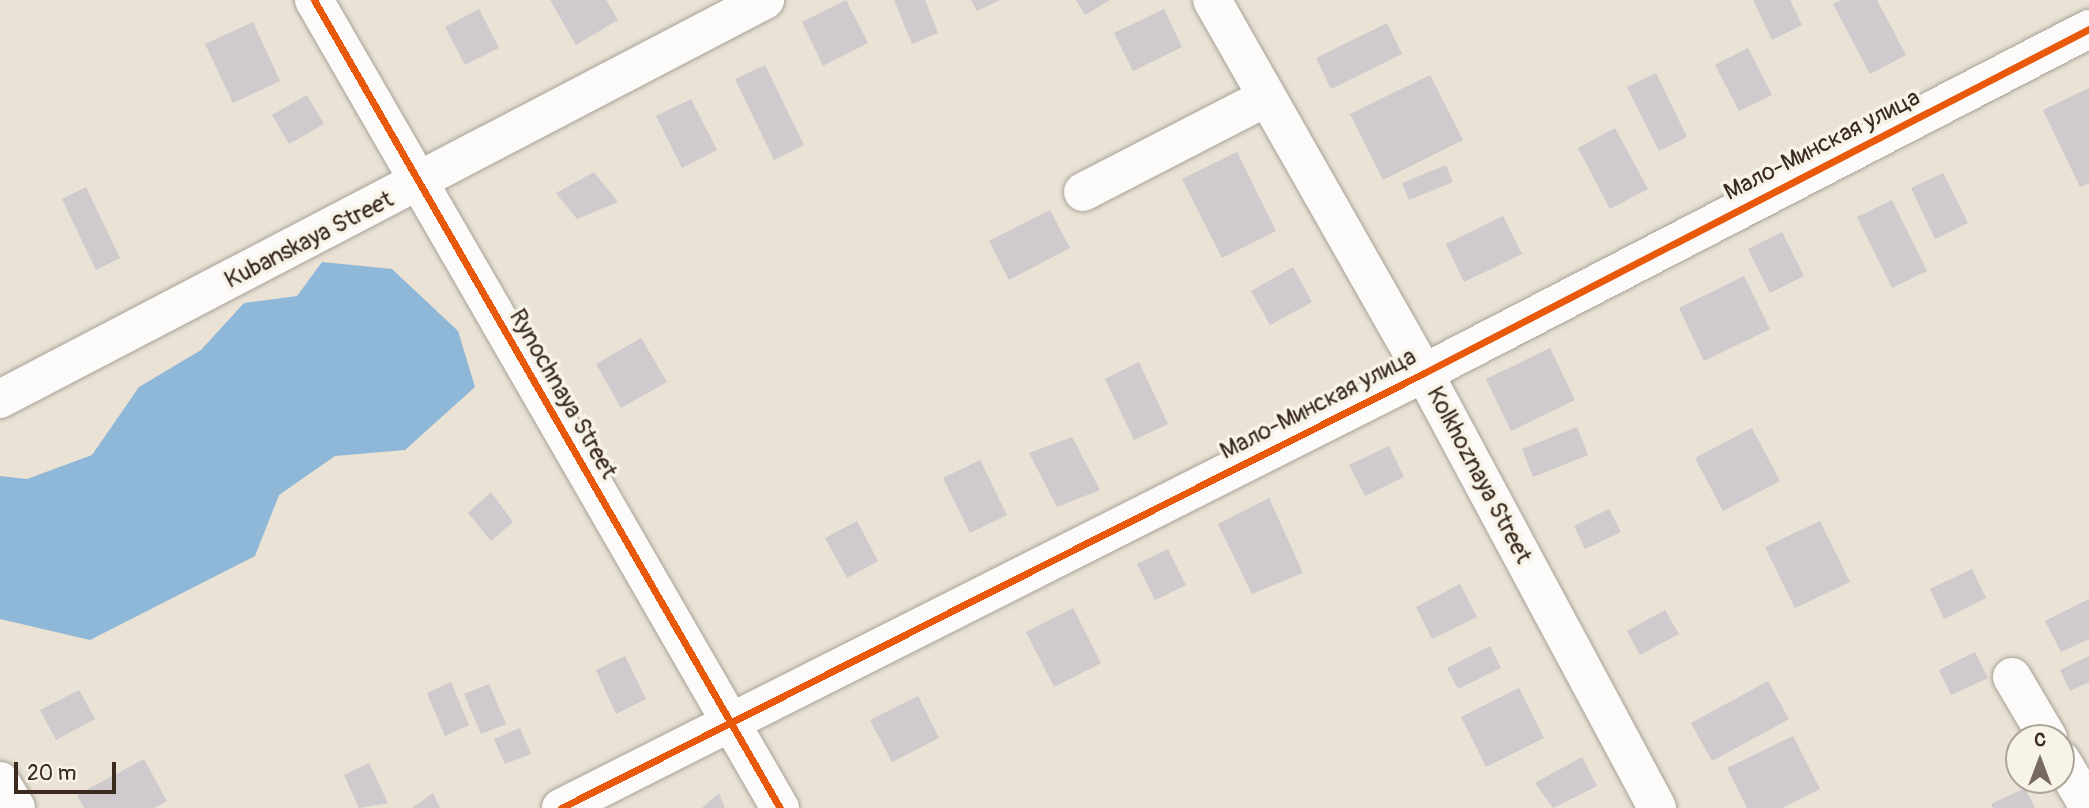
<!DOCTYPE html>
<html>
<head>
<meta charset="utf-8">
<style>
	body { margin:0 }
	#map { position:relative; width:2089px; height:808px; overflow:hidden; background:#e9e2d5; font-family:Pangolin,sans-serif }
	div>[style] { position:absolute }
	[style*='--x'] { left:calc(var(--x)*1px); top:calc(var(--y)*1px); width:calc(var(--w)*1px); rotate:calc(var(--a)*1deg) }
	.water>* { inset:0; background:#8fb7d8 }
	.building>* { inset:0; background:#cecace }
	.roads { filter:drop-shadow(0 0 2px #a7a197) drop-shadow(0 0 2px #a7a197) }
	.minor>* { height:38px; margin:-19px; padding:0 19px; transform-origin:19px; border-radius:19px; background:#fcfbf9 }
	.cycleway>* { height:7px; margin:-3.5px; padding:0 3.5px; transform-origin:3.5px; border-radius:3.5px; background:#e8590c }
	span { translate:-50% -50%; white-space:nowrap; text-align:center; line-height:1.15; -webkit-text-stroke:7px #f7f3e8; paint-order:stroke }
	.street-label { font-size:24px; color:#3b2a1e }
	.north { position:absolute; left:2005px; top:724px; width:70px; height:70px; box-sizing:border-box; background:#f7f3e8; border:2px solid #aca397; border-radius:50%; rotate:0deg; font-size:19px; font-weight:700; line-height:28px; text-align:center; color:#3b2a1e }
	.north::after { content:''; display:block; margin:auto; width:24px; height:32px; background:#786a5e; clip-path:polygon(50% 0,100% 100%,50% 72%,0 100%) }
	.scale { position:absolute; left:14px; top:762px; width:102px; height:32px; box-sizing:border-box; border:4px solid #3b2a1e; border-top:0; padding-left:9px; font-size:21px; line-height:24px; white-space:nowrap; color:#3b2a1e; -webkit-text-stroke:5px #f7f3e8; paint-order:stroke }
</style>
</head>
<body>
<div id="map">
	<div class="water">
		<i style="clip-path:polygon(322px 262px,392px 269px,458px 331px,475px 387px,405px 450px,335px 456px,279px 495px,255px 556px,90px 640px,0 619px,0 476px,27px 479px,92px 455px,139px 387px,201px 350px,244px 303px,297px 296px)"></i>
	</div>
	<div class="building">
		<i style="clip-path:polygon(550px 0,606px 0,618px 20px,576px 45px)"></i>
		<i style="clip-path:polygon(846px 0,868px 43px,823px 66px,802px 22px)"></i>
		<i style="clip-path:polygon(894px 0,925px 0,938px 33px,912px 44px)"></i>
		<i style="clip-path:polygon(971px 0,1000px 0,977px 11px)"></i>
		<i style="clip-path:polygon(1076px 0,1110px 0,1085px 15px)"></i>
		<i style="clip-path:polygon(1753px 0,1790px 0,1802px 25px,1772px 40px)"></i>
		<i style="clip-path:polygon(1841px 0,1877px 0,1906px 55px,1870px 74px,1833px 4px)"></i>
		<i style="clip-path:polygon(479px 9px,499px 48px,465px 65px,445px 27px)"></i>
		<i style="clip-path:polygon(1164px 9px,1182px 47px,1133px 71px,1114px 33px)"></i>
		<i style="clip-path:polygon(253px 22px,280px 81px,233px 103px,205px 44px)"></i>
		<i style="clip-path:polygon(1387px 23px,1402px 54px,1331px 89px,1316px 58px)"></i>
		<i style="clip-path:polygon(1748px 48px,1772px 95px,1739px 111px,1715px 65px)"></i>
		<i style="clip-path:polygon(765px 65px,804px 145px,774px 160px,735px 79px)"></i>
		<i style="clip-path:polygon(1656px 73px,1687px 137px,1659px 151px,1627px 87px)"></i>
		<i style="clip-path:polygon(1430px 75px,1463px 140px,1383px 180px,1350px 114px)"></i>
		<i style="clip-path:polygon(2089px 88px,2089px 183px,2080px 187px,2043px 110px)"></i>
		<i style="clip-path:polygon(307px 95px,324px 124px,289px 144px,272px 115px)"></i>
		<i style="clip-path:polygon(691px 99px,717px 150px,682px 168px,656px 116px)"></i>
		<i style="clip-path:polygon(1615px 128px,1648px 189px,1610px 209px,1578px 148px)"></i>
		<i style="clip-path:polygon(1237px 152px,1276px 231px,1222px 258px,1182px 179px)"></i>
		<i style="clip-path:polygon(1446px 165px,1453px 182px,1409px 200px,1402px 183px)"></i>
		<i style="clip-path:polygon(594px 172px,618px 202px,577px 219px,556px 193px)"></i>
		<i style="clip-path:polygon(1943px 173px,1968px 223px,1935px 239px,1911px 188px)"></i>
		<i style="clip-path:polygon(86px 187px,120px 258px,96px 270px,62px 199px)"></i>
		<i style="clip-path:polygon(1892px 200px,1927px 271px,1892px 288px,1857px 217px)"></i>
		<i style="clip-path:polygon(1050px 210px,1070px 248px,1009px 280px,989px 241px)"></i>
		<i style="clip-path:polygon(1503px 216px,1522px 254px,1464px 282px,1446px 244px)"></i>
		<i style="clip-path:polygon(1782px 232px,1804px 276px,1770px 293px,1748px 249px)"></i>
		<i style="clip-path:polygon(1293px 267px,1312px 302px,1270px 325px,1251px 291px)"></i>
		<i style="clip-path:polygon(1744px 276px,1770px 329px,1704px 361px,1679px 308px)"></i>
		<i style="clip-path:polygon(641px 338px,667px 382px,621px 408px,596px 364px)"></i>
		<i style="clip-path:polygon(1550px 348px,1575px 400px,1511px 431px,1486px 379px)"></i>
		<i style="clip-path:polygon(1139px 362px,1168px 424px,1134px 440px,1105px 379px)"></i>
		<i style="clip-path:polygon(1577px 427px,1588px 455px,1533px 477px,1522px 449px)"></i>
		<i style="clip-path:polygon(1752px 428px,1780px 481px,1723px 511px,1695px 458px)"></i>
		<i style="clip-path:polygon(1072px 437px,1100px 490px,1057px 507px,1029px 453px)"></i>
		<i style="clip-path:polygon(1389px 446px,1404px 477px,1365px 496px,1349px 465px)"></i>
		<i style="clip-path:polygon(980px 460px,1007px 515px,970px 533px,943px 478px)"></i>
		<i style="clip-path:polygon(491px 492px,513px 522px,491px 541px,468px 513px)"></i>
		<i style="clip-path:polygon(1269px 498px,1303px 573px,1252px 594px,1218px 524px)"></i>
		<i style="clip-path:polygon(1609px 509px,1621px 532px,1585px 549px,1574px 526px)"></i>
		<i style="clip-path:polygon(857px 521px,878px 561px,847px 578px,825px 538px)"></i>
		<i style="clip-path:polygon(1820px 521px,1850px 582px,1795px 608px,1765px 547px)"></i>
		<i style="clip-path:polygon(1168px 549px,1186px 585px,1155px 600px,1137px 564px)"></i>
		<i style="clip-path:polygon(1972px 569px,1986px 598px,1944px 619px,1930px 589px)"></i>
		<i style="clip-path:polygon(1460px 584px,1477px 617px,1432px 639px,1416px 607px)"></i>
		<i style="clip-path:polygon(2089px 599px,2089px 639px,2061px 652px,2045px 621px)"></i>
		<i style="clip-path:polygon(1073px 608px,1101px 663px,1054px 687px,1026px 632px)"></i>
		<i style="clip-path:polygon(1665px 610px,1679px 634px,1640px 655px,1627px 631px)"></i>
		<i style="clip-path:polygon(1490px 646px,1501px 668px,1458px 689px,1447px 668px)"></i>
		<i style="clip-path:polygon(1975px 652px,1988px 678px,1951px 695px,1939px 670px)"></i>
		<i style="clip-path:polygon(625px 656px,646px 699px,616px 714px,596px 670px)"></i>
		<i style="clip-path:polygon(2089px 656px,2089px 682px,2070px 691px,2060px 670px)"></i>
		<i style="clip-path:polygon(1768px 681px,1789px 719px,1712px 761px,1691px 723px)"></i>
		<i style="clip-path:polygon(451px 682px,469px 725px,445px 736px,427px 693px)"></i>
		<i style="clip-path:polygon(489px 684px,506px 724px,481px 734px,464px 694px)"></i>
		<i style="clip-path:polygon(1519px 688px,1544px 738px,1486px 767px,1461px 717px)"></i>
		<i style="clip-path:polygon(79px 690px,95px 719px,56px 740px,40px 710px)"></i>
		<i style="clip-path:polygon(918px 696px,939px 738px,892px 762px,870px 720px)"></i>
		<i style="clip-path:polygon(520px 728px,531px 754px,505px 764px,494px 739px)"></i>
		<i style="clip-path:polygon(1793px 736px,1820px 789px,1782px 808px,1747px 808px,1727px 768px)"></i>
		<i style="clip-path:polygon(1582px 757px,1597px 786px,1553px 808px,1535px 783px)"></i>
		<i style="clip-path:polygon(144px 759px,167px 801px,154px 808px,84px 808px,77px 795px)"></i>
		<i style="clip-path:polygon(369px 763px,388px 803px,359px 808px,344px 775px)"></i>
		<i style="clip-path:polygon(2025px 788px,2035px 808px,1993px 808px,1991px 804px)"></i>
		<i style="clip-path:polygon(433px 793px,440px 808px,412px 808px)"></i>
		<i style="clip-path:polygon(719px 793px,725px 808px,702px 808px)"></i>
	</div>
	<div class="roads">
		<div class="minor">
			<i style="--x:314;--y:0;--w:933;--a:60.03"></i>
			<i style="--x:1212;--y:0;--w:429;--a:60.4"></i>
			<i style="--x:1424;--y:373;--w:493;--a:61.8"></i>
			<i style="--x:1083;--y:192;--w:207;--a:-27.3"></i>
			<i style="--x:0;--y:399;--w:863;--a:-27.55"></i>
			<i style="--x:2012;--y:677;--w:71;--a:59.5"></i>
			<i style="--x:2061;--y:760;--w:55;--a:59.2"></i>
			<i style="--x:0;--y:781;--w:31;--a:59"></i>
			<i style="--x:561;--y:808;--w:966;--a:-26.75"></i>
			<i style="--x:1424;--y:373;--w:749;--a:-27.35"></i>
		</div>
	</div>
	<div class="cycleway">
		<i style="--x:314;--y:0;--w:933;--a:60.03"></i>
		<i style="--x:561;--y:808;--w:966;--a:-26.75"></i>
		<i style="--x:1424;--y:373;--w:749;--a:-27.35"></i>
	</div>
	<div class="street-label">
		<span style="left:1822px;top:145px;rotate:-27deg">Мало-Минская улица</span>
		<span style="left:309px;top:240px;rotate:-27deg">Kubanskaya Street</span>
		<span style="left:563px;top:394px;rotate:60deg">Rynochnaya Street</span>
		<span style="left:1318px;top:404px;rotate:-27deg">Мало-Минская улица</span>
		<span style="left:1479px;top:475px;rotate:62deg">Kolkhoznaya Street</span>
	</div>
	<div class="north">С</div>
	<div class="scale">20 m</div>
</div>
</body>
</html>
